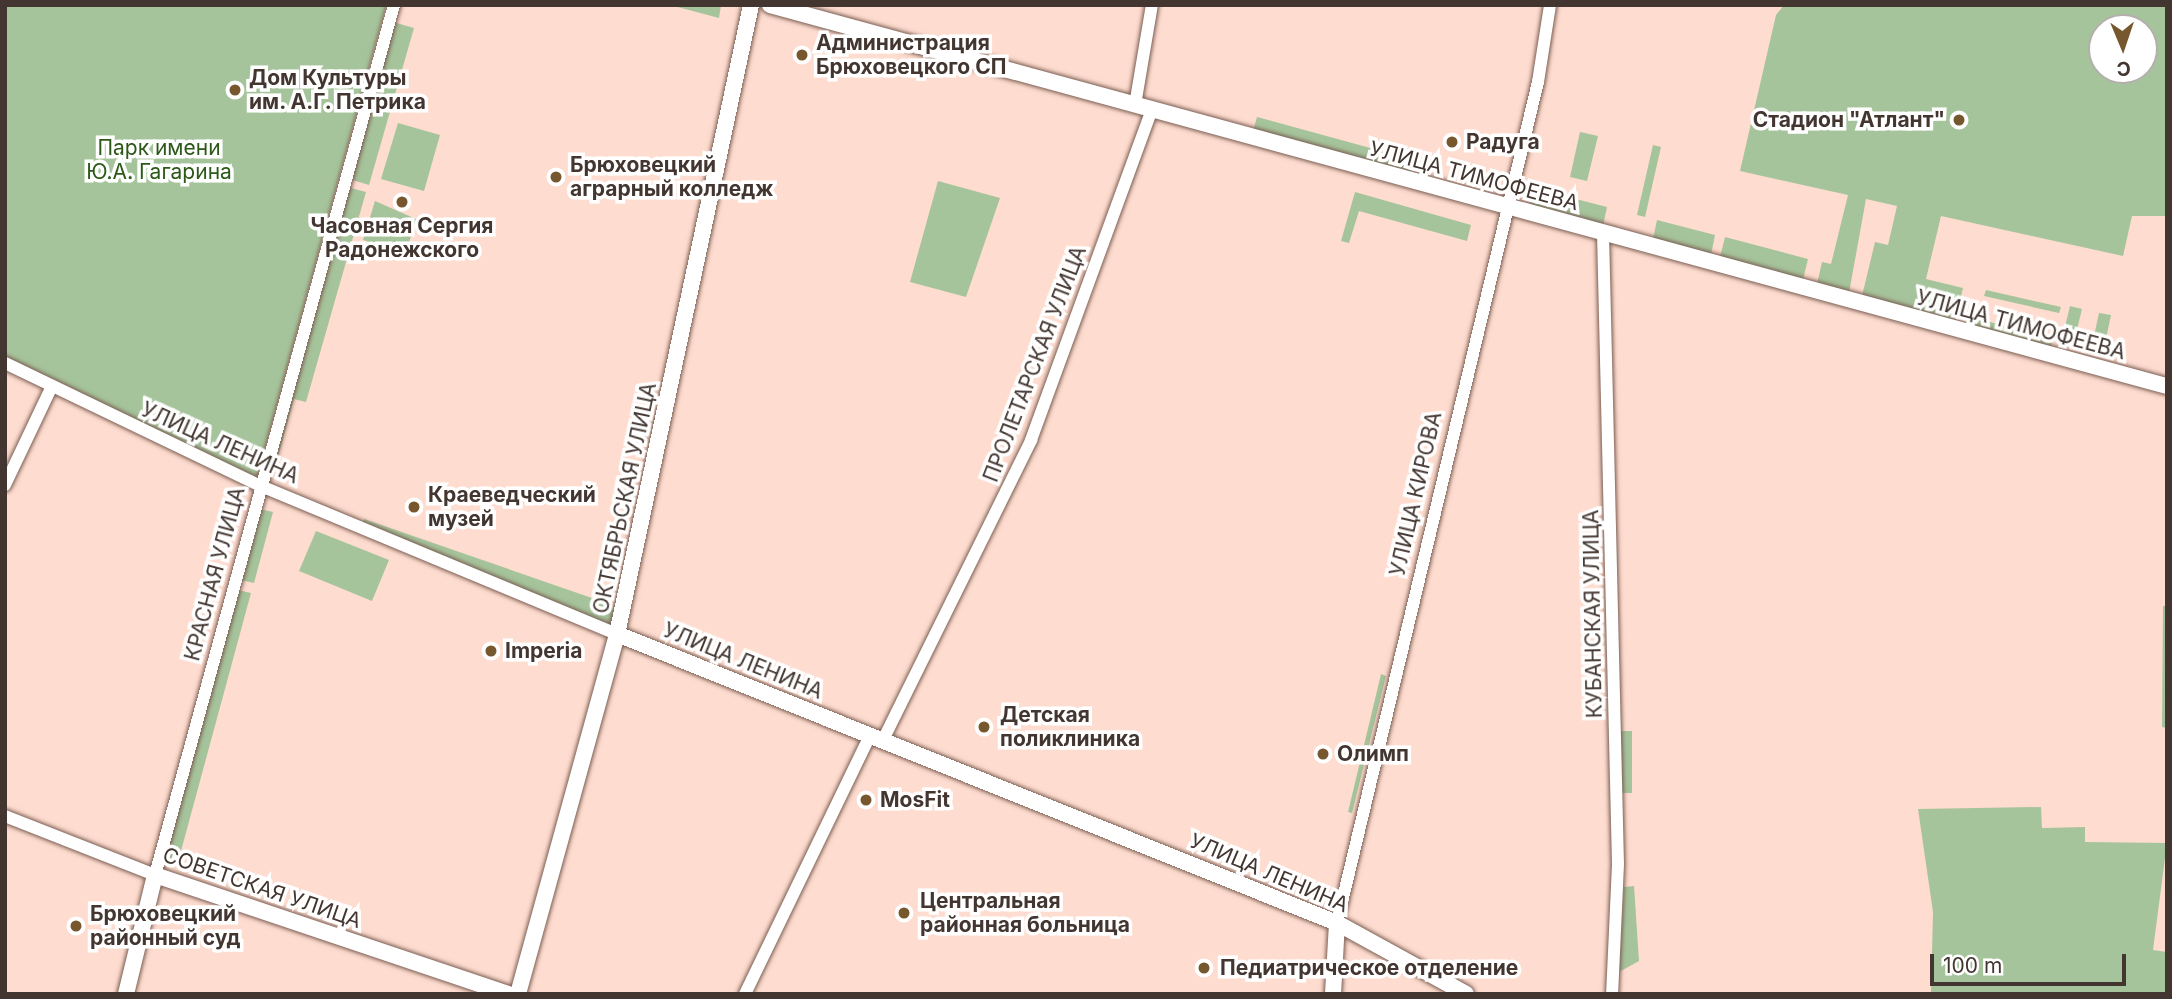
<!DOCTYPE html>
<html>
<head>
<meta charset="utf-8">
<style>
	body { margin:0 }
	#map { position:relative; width:2172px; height:999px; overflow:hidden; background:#fedccf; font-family:Inter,sans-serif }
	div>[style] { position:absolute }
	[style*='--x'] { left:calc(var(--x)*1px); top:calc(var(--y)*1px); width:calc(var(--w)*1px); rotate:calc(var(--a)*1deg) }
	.green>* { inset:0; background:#a6c49b }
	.roads { filter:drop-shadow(0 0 2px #7a5d52) drop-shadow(0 0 2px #7a5d52) }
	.minor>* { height:12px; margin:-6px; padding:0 6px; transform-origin:6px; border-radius:6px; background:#fff }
	.tertiary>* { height:16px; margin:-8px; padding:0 8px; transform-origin:8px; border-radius:8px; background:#fff }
	.dots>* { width:19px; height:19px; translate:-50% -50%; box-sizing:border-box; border:4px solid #fff; border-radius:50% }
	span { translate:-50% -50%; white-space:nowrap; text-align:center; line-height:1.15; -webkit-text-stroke:7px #fff; paint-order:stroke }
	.poi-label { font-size:21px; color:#433631; font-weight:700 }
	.left { translate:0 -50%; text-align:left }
	.right { translate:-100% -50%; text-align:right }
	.park-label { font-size:21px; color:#2d5918 }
	.street-label { font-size:21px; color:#433631 }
	.frame { position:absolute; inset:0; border:7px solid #433631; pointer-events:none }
	.north { position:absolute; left:2088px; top:14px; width:70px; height:70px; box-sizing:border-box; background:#fff; border:2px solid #b4afad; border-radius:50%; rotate:178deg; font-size:19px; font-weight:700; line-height:28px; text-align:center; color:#433631 }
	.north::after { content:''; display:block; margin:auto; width:24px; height:32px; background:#77572d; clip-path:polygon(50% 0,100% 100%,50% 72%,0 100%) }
	.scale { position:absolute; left:1930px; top:954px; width:196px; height:32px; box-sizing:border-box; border:4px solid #433631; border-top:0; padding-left:9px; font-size:21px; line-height:24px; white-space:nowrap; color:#433631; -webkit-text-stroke:5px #fff; paint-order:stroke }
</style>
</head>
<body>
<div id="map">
	<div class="green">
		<i style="clip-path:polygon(5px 5px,386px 6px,257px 478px,5px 356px)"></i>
		<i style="clip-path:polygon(670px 5px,721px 5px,719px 18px)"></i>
		<i style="clip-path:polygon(evenodd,1784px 5px,2167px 5px,2167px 216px,2132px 216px,2123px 256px,1941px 216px,1926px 279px,1963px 288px,1955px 322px,1862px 296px,1875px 242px,1888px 245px,1897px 206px,1866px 199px,1849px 293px,1817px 284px,1822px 262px,1831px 264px,1848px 195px,1740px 171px,1776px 15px,1784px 5px,2102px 28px,2144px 28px,2144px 70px,2102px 70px,2102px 28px)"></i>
		<i style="clip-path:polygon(393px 22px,414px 28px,369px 185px,349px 179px)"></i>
		<i style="clip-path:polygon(1257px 117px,1414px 160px,1410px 174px,1253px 131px)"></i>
		<i style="clip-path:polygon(398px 123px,440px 135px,424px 191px,381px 179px)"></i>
		<i style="clip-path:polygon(1580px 132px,1598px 136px,1587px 181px,1570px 177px)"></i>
		<i style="clip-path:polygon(1653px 145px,1661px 147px,1645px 217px,1637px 215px)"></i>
		<i style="clip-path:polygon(938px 181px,1000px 198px,966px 297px,910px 282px)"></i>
		<i style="clip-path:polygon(347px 187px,366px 192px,306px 402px,294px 399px,275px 468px,270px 467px)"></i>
		<i style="clip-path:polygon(1533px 188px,1607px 207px,1603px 226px,1529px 205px)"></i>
		<i style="clip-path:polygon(1355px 192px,1471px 225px,1467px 241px,1359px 211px,1349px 243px,1341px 241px)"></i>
		<i style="clip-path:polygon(375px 201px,416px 219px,406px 253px,363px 240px)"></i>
		<i style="clip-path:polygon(1657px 220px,1715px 235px,1711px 255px,1653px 239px)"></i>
		<i style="clip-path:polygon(1725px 237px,1808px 259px,1803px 280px,1720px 257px)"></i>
		<i style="clip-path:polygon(1986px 290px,2061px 307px,2059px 313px,1984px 296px)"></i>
		<i style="clip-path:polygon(2070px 306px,2082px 309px,2073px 346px,2061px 343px)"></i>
		<i style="clip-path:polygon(2099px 313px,2111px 315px,2103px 353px,2091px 350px)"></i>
		<i style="clip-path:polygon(1967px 316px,2053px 338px,2051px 348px,1965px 325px)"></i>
		<i style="clip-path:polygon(260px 509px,273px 512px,254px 583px,241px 580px)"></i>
		<i style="clip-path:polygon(364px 519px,615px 606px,610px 627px,362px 524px)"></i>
		<i style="clip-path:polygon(316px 531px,389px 560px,372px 601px,299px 571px)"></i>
		<i style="clip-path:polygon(238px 590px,251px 593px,178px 862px,165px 859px)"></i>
		<i style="clip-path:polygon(2163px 606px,2167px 606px,2167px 728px,2162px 727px)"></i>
		<i style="clip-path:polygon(1381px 674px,1386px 676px,1352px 813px,1348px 812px)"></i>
		<i style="clip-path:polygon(1621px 731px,1632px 731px,1632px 793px,1622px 793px)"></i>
		<i style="clip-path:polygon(2041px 807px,2042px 828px,2085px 827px,2085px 842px,2167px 843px,2153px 950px,2167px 952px,2167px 994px,1931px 994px,1933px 912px,1918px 809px)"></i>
		<i style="clip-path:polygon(1634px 886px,1639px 961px,1619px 972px,1624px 887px)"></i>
	</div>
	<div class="roads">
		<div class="minor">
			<i style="--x:1135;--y:105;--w:101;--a:-80.4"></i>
			<i style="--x:1603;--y:233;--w:631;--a:88.64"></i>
			<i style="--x:1618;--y:864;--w:130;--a:92.6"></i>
			<i style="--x:5;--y:363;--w:284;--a:25.7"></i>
			<i style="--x:261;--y:486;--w:386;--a:22.6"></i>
			<i style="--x:5;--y:485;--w:107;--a:-64.6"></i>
			<i style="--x:883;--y:740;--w:335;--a:-63.7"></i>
			<i style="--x:1031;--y:440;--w:352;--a:-69.9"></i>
			<i style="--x:5;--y:816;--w:161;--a:21.5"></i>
			<i style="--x:155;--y:875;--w:902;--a:-74.64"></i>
			<i style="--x:1337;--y:923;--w:865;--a:-76.56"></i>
			<i style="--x:1538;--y:82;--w:78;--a:-81.1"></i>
			<i style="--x:745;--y:994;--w:288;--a:-64.2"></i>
		</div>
		<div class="tertiary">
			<i style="--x:770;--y:5;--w:1448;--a:15.26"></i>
			<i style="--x:617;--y:634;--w:776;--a:21.87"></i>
			<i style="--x:1337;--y:923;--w:147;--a:28.8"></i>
			<i style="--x:126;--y:994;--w:122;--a:-76.3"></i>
			<i style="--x:155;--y:875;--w:373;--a:18.6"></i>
			<i style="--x:518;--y:994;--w:373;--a:-74.6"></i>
			<i style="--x:617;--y:634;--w:643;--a:-77.97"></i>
			<i style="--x:1333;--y:994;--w:71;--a:-86.8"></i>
		</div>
	</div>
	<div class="dots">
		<i style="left:802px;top:55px;background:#77572d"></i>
		<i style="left:235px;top:90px;background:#77572d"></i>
		<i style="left:1959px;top:120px;background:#77572d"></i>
		<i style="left:1452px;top:142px;background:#77572d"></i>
		<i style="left:556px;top:177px;background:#77572d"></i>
		<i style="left:402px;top:202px;background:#77572d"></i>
		<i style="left:414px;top:507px;background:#77572d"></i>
		<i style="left:491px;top:651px;background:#77572d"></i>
		<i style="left:984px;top:727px;background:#77572d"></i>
		<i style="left:1323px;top:754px;background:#77572d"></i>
		<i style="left:866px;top:800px;background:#77572d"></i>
		<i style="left:904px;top:913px;background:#77572d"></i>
		<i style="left:76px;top:926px;background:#77572d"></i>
		<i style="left:1204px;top:968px;background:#77572d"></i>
	</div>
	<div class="poi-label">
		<span class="left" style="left:816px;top:55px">Администрация<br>Брюховецкого СП</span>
		<span class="left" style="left:249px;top:90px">Дом Культуры<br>им. А.Г. Петрика</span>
		<span class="right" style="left:1945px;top:120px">Стадион "Атлант"</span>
		<span class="left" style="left:1466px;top:142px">Радуга</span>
		<span class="left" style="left:570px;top:177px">Брюховецкий<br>аграрный колледж</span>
		<span style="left:402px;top:238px">Часовная Сергия<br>Радонежского</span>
		<span class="left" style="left:428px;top:507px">Краеведческий<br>музей</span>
		<span class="left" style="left:505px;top:651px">Imperia</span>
		<span class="left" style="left:1000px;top:727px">Детская<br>поликлиника</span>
		<span class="left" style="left:1337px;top:754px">Олимп</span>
		<span class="left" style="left:880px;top:800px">MosFit</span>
		<span class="left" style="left:920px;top:913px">Центральная<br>районная больница</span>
		<span class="left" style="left:90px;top:926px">Брюховецкий<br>районный суд</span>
		<span class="left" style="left:1220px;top:968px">Педиатрическое отделение</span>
	</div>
	<div class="park-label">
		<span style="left:159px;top:160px">Парк имени<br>Ю.А. Гагарина</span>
	</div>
	<div class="street-label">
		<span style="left:1474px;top:176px;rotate:15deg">УЛИЦА ТИМОФЕЕВА</span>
		<span style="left:2021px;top:325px;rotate:15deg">УЛИЦА ТИМОФЕЕВА</span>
		<span style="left:1035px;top:364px;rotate:-69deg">ПРОЛЕТАРСКАЯ УЛИЦА</span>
		<span style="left:220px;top:443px;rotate:24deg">УЛИЦА ЛЕНИНА</span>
		<span style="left:1416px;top:494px;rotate:-77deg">УЛИЦА КИРОВА</span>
		<span style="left:625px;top:498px;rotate:-78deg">ОКТЯБРЬСКАЯ УЛИЦА</span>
		<span style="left:215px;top:574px;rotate:-75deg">КРАСНАЯ УЛИЦА</span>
		<span style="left:1593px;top:614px;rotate:-91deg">КУБАНСКАЯ УЛИЦА</span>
		<span style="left:743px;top:661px;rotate:22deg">УЛИЦА ЛЕНИНА</span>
		<span style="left:1269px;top:873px;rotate:23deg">УЛИЦА ЛЕНИНА</span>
		<span style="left:262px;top:888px;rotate:19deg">СОВЕТСКАЯ УЛИЦА</span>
	</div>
	<div class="frame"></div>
	<div class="north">С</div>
	<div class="scale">100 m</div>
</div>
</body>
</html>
